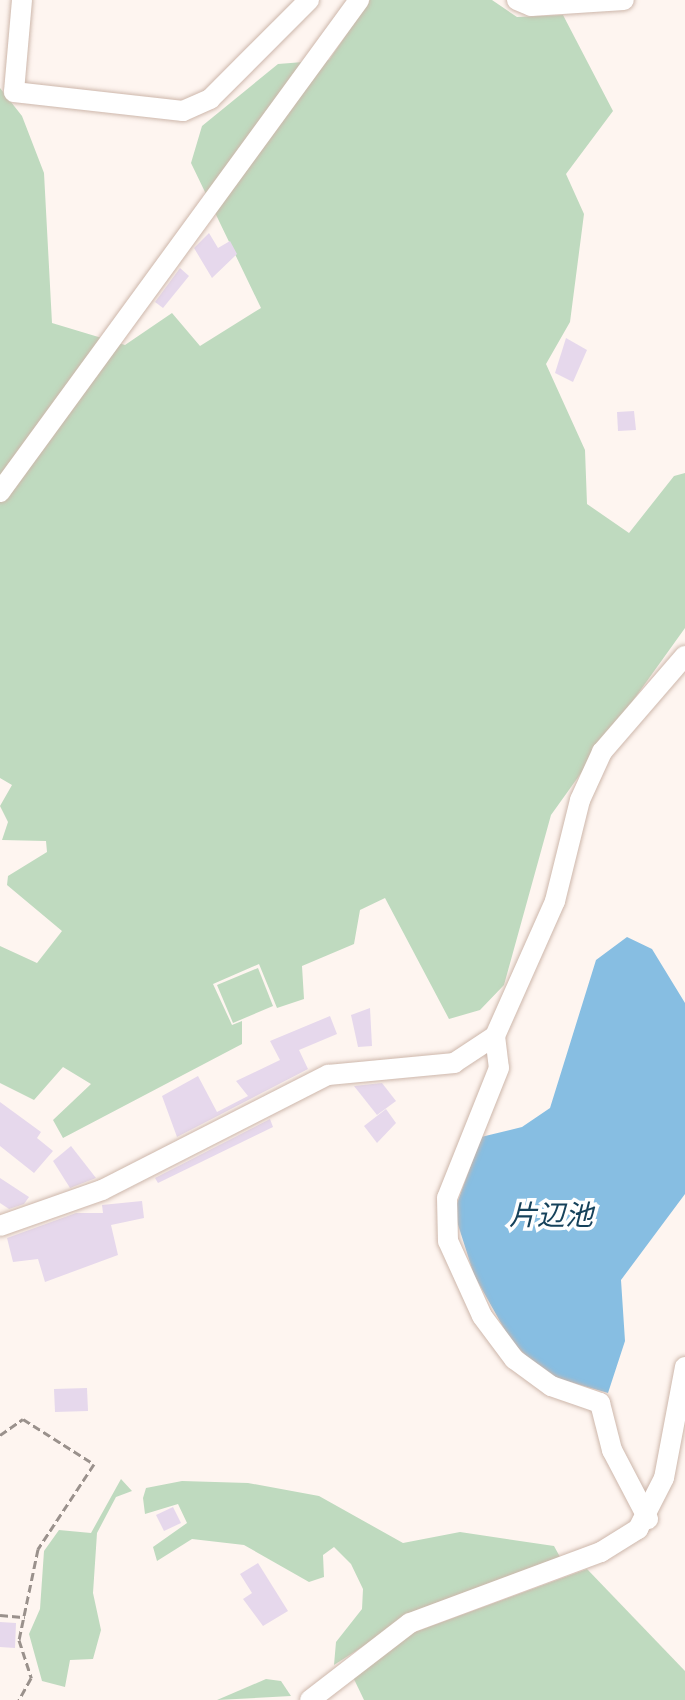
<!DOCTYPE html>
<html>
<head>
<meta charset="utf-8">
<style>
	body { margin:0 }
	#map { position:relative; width:685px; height:1700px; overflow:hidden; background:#fef5f0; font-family:"Nunito Sans","Noto Sans JP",sans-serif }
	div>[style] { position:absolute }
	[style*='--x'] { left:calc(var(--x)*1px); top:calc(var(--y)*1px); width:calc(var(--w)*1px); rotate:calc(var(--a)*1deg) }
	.green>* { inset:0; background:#bfdabf }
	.water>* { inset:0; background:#87bee2 }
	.building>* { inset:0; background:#e6d8ec }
	.path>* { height:3px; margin-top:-1.5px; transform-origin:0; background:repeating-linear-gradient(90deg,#9a918c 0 8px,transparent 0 12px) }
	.roads { filter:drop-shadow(0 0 2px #cdb7ab) drop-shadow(0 0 2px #cdb7ab) }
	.minor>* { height:20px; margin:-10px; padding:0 10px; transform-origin:10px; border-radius:10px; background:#fff }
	span { translate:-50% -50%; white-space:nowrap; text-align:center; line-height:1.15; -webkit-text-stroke:7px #fff; paint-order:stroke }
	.water-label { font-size:28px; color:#16425b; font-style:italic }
</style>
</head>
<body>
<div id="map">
	<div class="green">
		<i style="clip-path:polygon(370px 0,492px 0,517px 17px,563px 15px,613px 111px,566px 174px,584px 214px,570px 322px,546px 364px,585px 450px,587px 504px,629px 533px,674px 476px,685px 473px,685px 628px,551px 815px,504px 985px,480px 1010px,449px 1019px,385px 898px,360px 910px,354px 944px,302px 966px,304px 999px,277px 1008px,259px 964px,213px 984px,232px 1025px,242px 1021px,242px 1044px,63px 1138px,53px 1120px,91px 1084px,63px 1067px,34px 1100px,0 1083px,0 946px,37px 963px,62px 931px,7px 885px,8px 876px,47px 852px,46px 841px,2px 840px,8px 822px,0 806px,12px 785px,0 778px,0 88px,22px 116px,44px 173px,52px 323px,125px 345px,172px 313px,200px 346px,261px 308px,191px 163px,202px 126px,278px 64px,329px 60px)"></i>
		<i style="clip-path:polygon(258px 968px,273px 1006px,233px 1023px,217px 985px)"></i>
		<i style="clip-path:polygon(121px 1479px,132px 1491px,116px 1497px,97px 1533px,93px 1593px,101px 1630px,93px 1659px,70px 1660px,65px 1687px,42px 1681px,29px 1634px,40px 1609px,44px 1551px,59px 1530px,91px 1533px)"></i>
		<i style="clip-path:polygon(182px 1481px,248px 1483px,319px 1496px,403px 1543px,460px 1532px,554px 1546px,560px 1557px,409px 1617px,334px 1665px,336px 1642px,362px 1609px,363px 1589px,351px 1564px,334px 1547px,323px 1555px,324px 1577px,309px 1582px,244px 1545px,192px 1539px,157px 1561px,153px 1547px,187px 1523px,178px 1504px,145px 1514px,143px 1498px,146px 1488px)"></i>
		<i style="clip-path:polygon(587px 1569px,685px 1671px,685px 1700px,364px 1700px,352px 1675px,415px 1632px)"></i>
		<i style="clip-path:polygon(266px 1679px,281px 1681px,291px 1696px,217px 1700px)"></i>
	</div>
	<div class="water">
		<i style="clip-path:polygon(627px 937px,652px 949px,685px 1003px,685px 1194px,621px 1280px,625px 1341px,608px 1393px,546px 1375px,511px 1341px,474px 1275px,454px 1212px,481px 1137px,522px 1127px,550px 1108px,596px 960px)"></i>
	</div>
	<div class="building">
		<i style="clip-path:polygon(209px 233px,218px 248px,230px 241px,237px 254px,212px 278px,194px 248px)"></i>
		<i style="clip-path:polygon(180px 268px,189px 276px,163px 308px,155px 302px)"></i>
		<i style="clip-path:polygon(566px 338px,587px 350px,573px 382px,555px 373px)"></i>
		<i style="clip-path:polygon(634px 411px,636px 430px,618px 431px,617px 412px)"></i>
		<i style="clip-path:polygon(370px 1008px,372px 1046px,358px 1047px,351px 1015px)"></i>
		<i style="clip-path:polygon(330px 1016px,337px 1034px,299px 1050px,308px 1069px,177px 1137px,162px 1096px,198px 1076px,217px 1112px,248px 1096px,236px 1081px,280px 1060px,270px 1041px)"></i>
		<i style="clip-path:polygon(382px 1083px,396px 1101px,377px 1115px,354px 1086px)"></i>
		<i style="clip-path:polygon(0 1102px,41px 1132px,37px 1138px,53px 1151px,34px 1173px,0 1146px)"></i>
		<i style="clip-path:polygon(386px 1109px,396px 1123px,377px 1143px,364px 1126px)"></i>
		<i style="clip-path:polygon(270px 1119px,273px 1127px,158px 1183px,155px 1178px)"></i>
		<i style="clip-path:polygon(71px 1146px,96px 1178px,70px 1188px,53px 1161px)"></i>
		<i style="clip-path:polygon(0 1178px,29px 1197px,24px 1204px,9px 1209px,0 1203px)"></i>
		<i style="clip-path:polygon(142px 1201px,144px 1218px,111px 1225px,118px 1255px,45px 1282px,38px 1259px,13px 1262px,7px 1238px,76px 1213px,103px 1213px,102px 1205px)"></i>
		<i style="clip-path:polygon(87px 1388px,88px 1411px,55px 1412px,54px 1389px)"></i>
		<i style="clip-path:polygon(173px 1507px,181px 1523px,164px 1531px,156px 1515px)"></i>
		<i style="clip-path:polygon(258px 1563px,288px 1611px,263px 1626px,243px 1599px,252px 1593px,240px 1574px)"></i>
		<i style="clip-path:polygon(0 1622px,16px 1623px,15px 1648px,0 1647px)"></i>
	</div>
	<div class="path">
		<i style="--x:0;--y:1435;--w:28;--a:-35"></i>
		<i style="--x:23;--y:1419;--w:84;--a:32.4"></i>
		<i style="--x:94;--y:1464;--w:102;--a:123.4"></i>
		<i style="--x:38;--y:1549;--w:93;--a:101.8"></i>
		<i style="--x:19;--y:1640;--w:40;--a:72"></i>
		<i style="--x:31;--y:1678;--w:25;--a:119"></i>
		<i style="--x:0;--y:1615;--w:25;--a:5"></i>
	</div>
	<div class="roads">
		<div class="minor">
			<i style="--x:22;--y:0;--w:92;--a:95"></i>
			<i style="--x:14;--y:92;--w:170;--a:6.4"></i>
			<i style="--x:183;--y:111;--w:30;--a:-24"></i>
			<i style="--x:210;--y:99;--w:140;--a:-45"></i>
			<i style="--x:517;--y:0;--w:15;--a:23"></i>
			<i style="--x:531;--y:6;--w:93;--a:-3.7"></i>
			<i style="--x:0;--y:492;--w:609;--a:-53.88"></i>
			<i style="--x:495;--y:1036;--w:32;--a:83"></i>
			<i style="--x:499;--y:1068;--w:140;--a:111.8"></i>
			<i style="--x:447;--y:1198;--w:43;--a:88.7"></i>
			<i style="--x:448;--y:1241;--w:82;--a:65.6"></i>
			<i style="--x:482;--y:1316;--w:54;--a:53.3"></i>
			<i style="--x:514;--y:1359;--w:46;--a:36.1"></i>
			<i style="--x:551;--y:1386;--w:52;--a:19.1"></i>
			<i style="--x:600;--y:1403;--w:49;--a:75.7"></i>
			<i style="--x:612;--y:1450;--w:78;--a:62.4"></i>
			<i style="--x:0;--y:1226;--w:108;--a:-19.4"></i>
			<i style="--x:102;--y:1190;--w:254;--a:-27"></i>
			<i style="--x:328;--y:1075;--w:127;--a:-5.4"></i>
			<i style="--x:454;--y:1063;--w:49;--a:-33.4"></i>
			<i style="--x:495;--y:1036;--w:148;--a:-66"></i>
			<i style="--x:555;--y:901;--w:104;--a:-76.1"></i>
			<i style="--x:580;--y:800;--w:53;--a:-65.4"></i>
			<i style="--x:602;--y:752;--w:127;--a:-49.2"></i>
			<i style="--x:310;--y:1700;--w:126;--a:-37.6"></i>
			<i style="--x:410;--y:1623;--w:204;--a:-20.4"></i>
			<i style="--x:601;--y:1552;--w:44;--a:-31.9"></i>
			<i style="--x:638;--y:1529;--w:57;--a:-63"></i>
			<i style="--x:664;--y:1478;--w:113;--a:-79.3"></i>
		</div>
	</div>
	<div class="water-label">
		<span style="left:551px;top:1216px">片辺池</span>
	</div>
</div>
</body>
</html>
